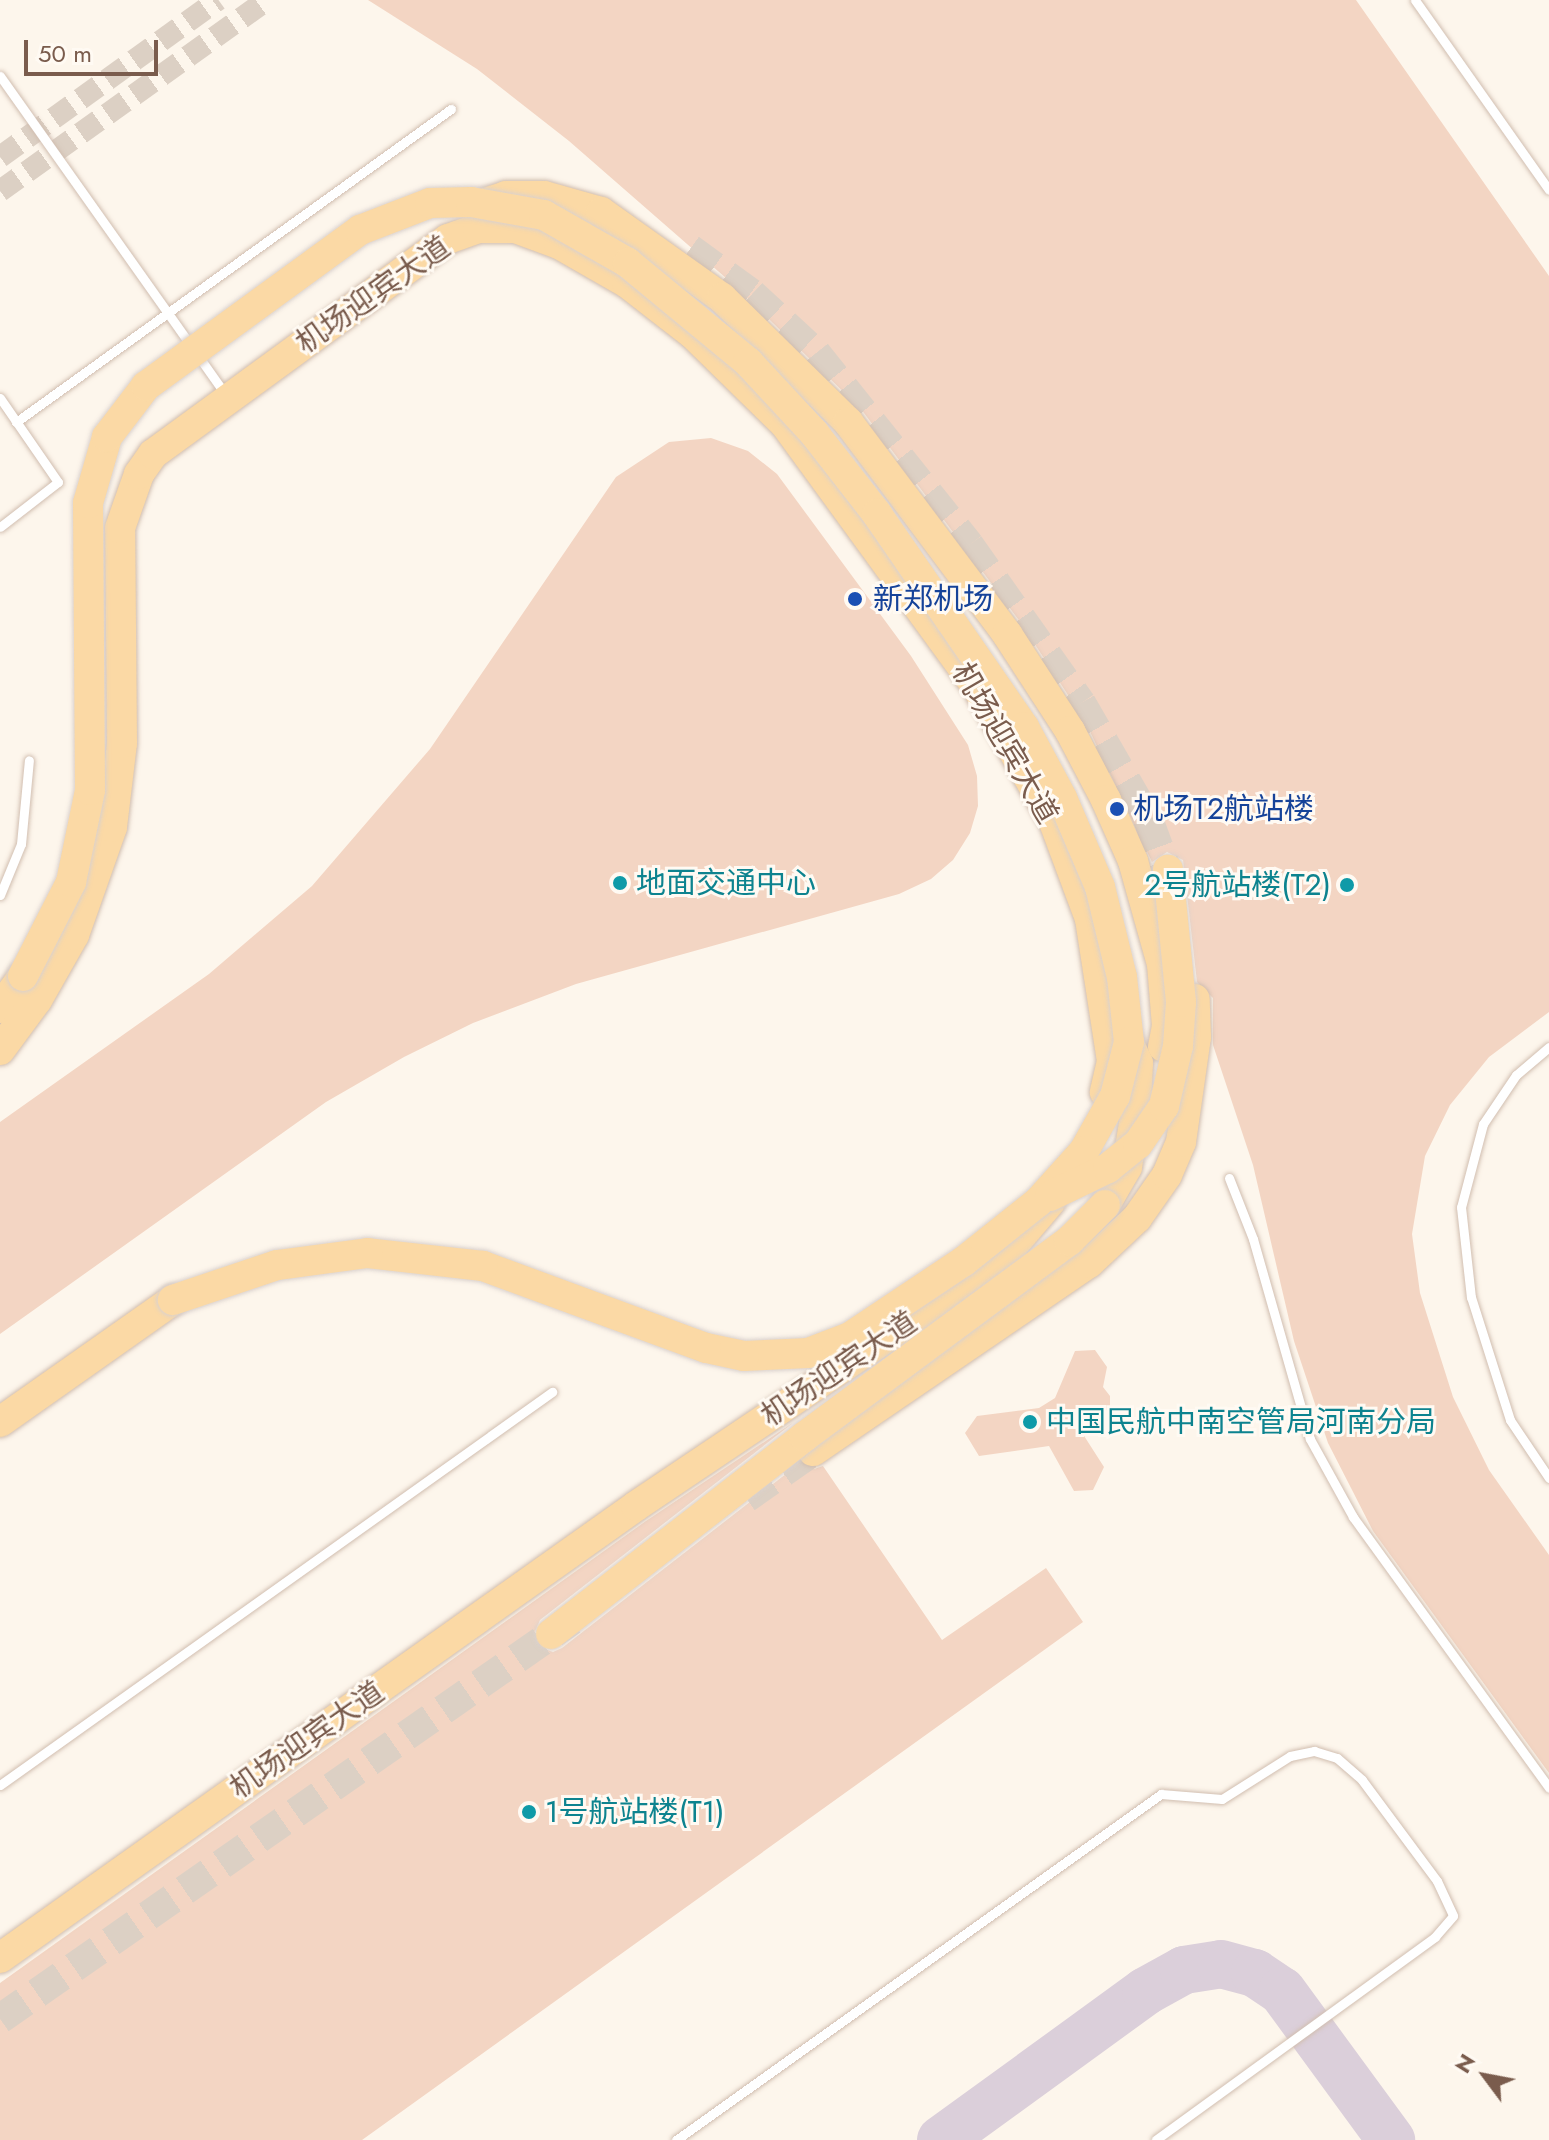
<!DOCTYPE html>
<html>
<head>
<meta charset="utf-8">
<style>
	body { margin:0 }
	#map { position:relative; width:1549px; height:2140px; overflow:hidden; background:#fdf6ec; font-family:Jost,"Noto Sans SC",sans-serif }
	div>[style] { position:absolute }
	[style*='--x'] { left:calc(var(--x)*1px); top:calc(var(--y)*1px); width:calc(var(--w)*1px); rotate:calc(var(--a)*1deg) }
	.taxiway>* { height:48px; margin:-24px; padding:0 24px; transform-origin:24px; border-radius:24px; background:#dbcfda }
	.building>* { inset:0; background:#f3d5c3 }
	.tertiary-tunnel>* { height:22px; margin-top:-11px; transform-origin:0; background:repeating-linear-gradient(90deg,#dcd0c4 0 22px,transparent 0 33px) }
	.primary-tunnel>* { height:30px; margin-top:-15px; transform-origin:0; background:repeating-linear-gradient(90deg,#dcd0c4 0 30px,transparent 0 45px) }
	.roads { filter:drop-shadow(0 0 2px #d1beb0) drop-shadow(0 0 2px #d1beb0) }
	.service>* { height:9px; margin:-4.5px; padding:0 4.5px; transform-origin:4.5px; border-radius:4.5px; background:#fff }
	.primary>* { height:30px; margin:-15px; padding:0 15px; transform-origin:15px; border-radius:15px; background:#fbd9a5 }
	.bridges { filter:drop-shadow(0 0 2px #dad1cd) drop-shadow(0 0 2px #dad1cd) }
	.primary-bridge>* { height:30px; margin:-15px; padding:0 15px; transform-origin:15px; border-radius:15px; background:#fbd9a5 }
	.dots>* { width:22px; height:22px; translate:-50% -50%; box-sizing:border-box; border:4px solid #fffaf3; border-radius:50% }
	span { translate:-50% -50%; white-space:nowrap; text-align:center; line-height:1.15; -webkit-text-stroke:6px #fffaf3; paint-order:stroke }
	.street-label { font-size:30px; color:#7a5c4d }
	.transit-label { font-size:30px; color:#164399 }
	.left { translate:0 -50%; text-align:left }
	.culture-label { font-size:30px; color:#0d838f }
	.right { translate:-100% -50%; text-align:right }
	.north { position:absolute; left:1445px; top:2036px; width:80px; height:80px; -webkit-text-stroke:6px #fffaf3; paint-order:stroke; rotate:302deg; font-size:22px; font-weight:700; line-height:32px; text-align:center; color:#7a5c4d }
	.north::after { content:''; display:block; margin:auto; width:28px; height:36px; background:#7a5c4d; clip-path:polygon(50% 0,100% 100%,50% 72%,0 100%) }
	.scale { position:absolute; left:24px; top:40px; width:134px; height:36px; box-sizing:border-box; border:4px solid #7a5c4d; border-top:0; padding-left:10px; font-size:24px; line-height:28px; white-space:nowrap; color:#7a5c4d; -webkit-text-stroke:6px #fffaf3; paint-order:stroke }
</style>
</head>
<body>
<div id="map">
	<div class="taxiway">
		<i style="--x:941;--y:2140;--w:253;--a:-36"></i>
		<i style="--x:1146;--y:1991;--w:43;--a:-28.9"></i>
		<i style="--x:1184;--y:1970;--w:37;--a:-9"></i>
		<i style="--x:1221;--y:1964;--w:35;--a:15"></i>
		<i style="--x:1255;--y:1973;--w:32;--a:34"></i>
		<i style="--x:1282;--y:1991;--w:185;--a:53.8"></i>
	</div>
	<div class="building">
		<i style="clip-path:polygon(368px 0,1356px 0,1549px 276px,1549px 1012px,1489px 1057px,1450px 1105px,1425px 1156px,1412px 1234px,1420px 1293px,1453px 1397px,1489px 1470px,1549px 1555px,1549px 1773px,1373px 1531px,1328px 1443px,1294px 1341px,1253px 1165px,1213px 1045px,1213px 998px,1197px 982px,1183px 860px,1167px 852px,1152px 862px,1085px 721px,1021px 623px,861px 409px,734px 285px,569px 141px,477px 69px)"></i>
		<i style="clip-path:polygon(711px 438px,748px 451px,777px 474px,911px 656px,968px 745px,977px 776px,978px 806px,970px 833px,953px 860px,931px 879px,899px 894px,576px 984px,473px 1023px,404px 1057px,326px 1102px,0 1334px,0 1122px,209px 974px,312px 886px,430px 749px,616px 477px,669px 442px)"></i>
		<i style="clip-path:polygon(1095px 1350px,1107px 1367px,1103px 1387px,1110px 1396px,1110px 1408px,1079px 1428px,1104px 1467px,1093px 1490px,1074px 1491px,1049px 1446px,979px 1456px,965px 1433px,977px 1416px,1039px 1408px,1055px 1398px,1075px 1351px)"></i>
		<i style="clip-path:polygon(794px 1422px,540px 1620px,533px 1636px,537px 1646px,553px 1652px,562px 1648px,800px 1463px,814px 1469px,823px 1466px,942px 1640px,1046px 1568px,1083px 1622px,362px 2140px,0 2140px,0 1983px,646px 1521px)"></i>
	</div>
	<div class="tertiary-tunnel">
		<i style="--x:0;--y:157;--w:269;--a:-35.8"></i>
		<i style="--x:0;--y:191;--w:328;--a:-35.6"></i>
	</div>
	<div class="primary-tunnel">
		<i style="--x:690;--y:249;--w:77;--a:36"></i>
		<i style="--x:752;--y:294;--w:87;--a:42.7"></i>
		<i style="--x:816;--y:353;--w:246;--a:51.4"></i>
		<i style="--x:969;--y:545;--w:194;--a:54.7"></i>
		<i style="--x:1081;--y:703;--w:134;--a:60"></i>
		<i style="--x:1148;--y:819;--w:81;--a:69.8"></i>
		<i style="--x:746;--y:1498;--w:82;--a:-35"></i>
		<i style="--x:0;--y:2019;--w:697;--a:-34.9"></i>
	</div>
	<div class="roads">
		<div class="service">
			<i style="--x:1415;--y:0;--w:232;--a:54.8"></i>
			<i style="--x:0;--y:76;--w:393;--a:54.7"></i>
			<i style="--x:0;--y:398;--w:102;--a:55.4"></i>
			<i style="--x:58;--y:482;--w:73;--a:142.2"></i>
			<i style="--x:16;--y:422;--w:536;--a:-35.74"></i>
			<i style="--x:0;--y:895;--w:55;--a:-67.6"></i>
			<i style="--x:21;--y:844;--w:84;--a:-84.6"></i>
			<i style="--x:1549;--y:1047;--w:43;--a:139.7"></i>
			<i style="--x:1516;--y:1075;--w:59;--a:124"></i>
			<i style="--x:1483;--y:1124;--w:86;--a:104.8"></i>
			<i style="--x:1461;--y:1207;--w:91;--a:83.7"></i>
			<i style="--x:1471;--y:1297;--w:129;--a:72.4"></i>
			<i style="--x:1510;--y:1420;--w:70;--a:56.1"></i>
			<i style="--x:1229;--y:1178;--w:66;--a:68.5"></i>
			<i style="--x:1253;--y:1239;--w:208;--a:74.1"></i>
			<i style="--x:1310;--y:1439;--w:89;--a:61.1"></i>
			<i style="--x:1353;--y:1517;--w:334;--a:54.1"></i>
			<i style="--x:0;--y:1785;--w:678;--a:-35.45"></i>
			<i style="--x:676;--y:2140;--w:596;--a:-35.5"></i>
			<i style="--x:1161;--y:1794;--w:61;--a:4.7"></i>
			<i style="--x:1222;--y:1799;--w:80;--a:-32.3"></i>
			<i style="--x:1290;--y:1756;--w:25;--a:-12"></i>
			<i style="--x:1314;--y:1751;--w:24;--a:17"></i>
			<i style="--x:1337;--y:1758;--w:33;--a:41"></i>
			<i style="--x:1362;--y:1780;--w:126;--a:53.4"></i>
			<i style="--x:1437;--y:1881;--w:38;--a:65"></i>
			<i style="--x:1453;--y:1916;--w:28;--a:131"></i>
			<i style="--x:1435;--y:1937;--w:345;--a:144"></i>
		</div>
		<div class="primary">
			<i style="--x:485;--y:203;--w:22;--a:-18"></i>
			<i style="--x:506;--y:196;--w:38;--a:0"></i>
			<i style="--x:544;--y:196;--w:59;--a:15.7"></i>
			<i style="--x:601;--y:212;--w:148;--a:35.4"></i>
			<i style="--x:722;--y:298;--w:177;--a:44.5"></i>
			<i style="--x:848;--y:422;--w:265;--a:53.1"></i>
			<i style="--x:1007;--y:634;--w:116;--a:57"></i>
			<i style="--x:1070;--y:731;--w:78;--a:62.4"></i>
			<i style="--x:1106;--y:800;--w:67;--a:66.1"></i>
			<i style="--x:1133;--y:861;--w:107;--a:74.3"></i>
			<i style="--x:1162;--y:964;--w:62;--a:85.4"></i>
			<i style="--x:1167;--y:1026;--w:21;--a:101"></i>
			<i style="--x:0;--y:1008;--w:39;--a:-54"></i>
			<i style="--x:0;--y:1050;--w:62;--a:-53.5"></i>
			<i style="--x:37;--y:1000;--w:75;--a:-60.4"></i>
			<i style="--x:74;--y:935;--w:114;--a:-70.6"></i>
			<i style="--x:112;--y:827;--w:85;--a:-83.2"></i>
			<i style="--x:122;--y:743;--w:215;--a:-90.5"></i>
			<i style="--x:120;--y:528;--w:57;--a:-70.6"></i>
			<i style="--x:139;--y:474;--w:24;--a:-55"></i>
			<i style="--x:153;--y:454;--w:365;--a:-36.1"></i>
			<i style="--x:448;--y:239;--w:32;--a:-20"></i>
			<i style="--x:478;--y:228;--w:37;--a:0"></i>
			<i style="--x:515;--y:228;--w:47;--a:20"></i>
			<i style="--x:559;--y:244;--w:78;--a:29.8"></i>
			<i style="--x:627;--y:283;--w:83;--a:37.7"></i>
			<i style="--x:693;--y:334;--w:129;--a:44.4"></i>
			<i style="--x:785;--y:424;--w:326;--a:53.9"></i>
			<i style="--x:977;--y:687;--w:155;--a:60.3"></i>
			<i style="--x:1054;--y:822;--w:103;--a:69.6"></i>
			<i style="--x:1090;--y:919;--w:144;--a:81.2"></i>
			<i style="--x:1112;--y:1061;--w:32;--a:103"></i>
			<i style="--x:1105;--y:1205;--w:44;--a:-59.9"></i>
			<i style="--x:1127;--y:1167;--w:58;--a:-81"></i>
			<i style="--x:1136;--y:1110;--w:47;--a:-87.6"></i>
			<i style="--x:1138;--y:1063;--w:33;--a:-115"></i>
			<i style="--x:0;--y:1422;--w:212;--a:-35.2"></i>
			<i style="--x:813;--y:1451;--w:334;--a:-34.3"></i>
			<i style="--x:1089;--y:1263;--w:66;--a:-43.2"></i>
			<i style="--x:1137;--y:1218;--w:52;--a:-55.1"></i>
			<i style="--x:1167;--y:1175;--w:36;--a:-67"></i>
			<i style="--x:1181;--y:1142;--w:106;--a:-81.9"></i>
			<i style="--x:1196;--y:1037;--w:38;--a:-92"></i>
			<i style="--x:0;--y:1958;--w:780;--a:-35.4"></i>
			<i style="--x:636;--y:1506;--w:437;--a:-33.9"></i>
			<i style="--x:999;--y:1262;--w:80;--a:-49.6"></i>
		</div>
	</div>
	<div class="bridges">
		<div class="primary-bridge">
			<i style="--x:23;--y:976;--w:106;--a:-62.9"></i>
			<i style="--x:71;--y:882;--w:94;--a:-78.3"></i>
			<i style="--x:90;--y:790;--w:287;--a:-90.4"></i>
			<i style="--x:88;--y:503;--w:69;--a:-73.9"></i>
			<i style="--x:107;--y:437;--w:64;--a:-52.6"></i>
			<i style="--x:146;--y:386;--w:265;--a:-36.1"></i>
			<i style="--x:360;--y:230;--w:75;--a:-21.1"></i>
			<i style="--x:430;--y:203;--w:41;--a:-1.4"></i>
			<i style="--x:471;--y:202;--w:74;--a:10.1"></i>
			<i style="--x:544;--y:215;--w:97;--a:29.7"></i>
			<i style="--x:628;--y:263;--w:156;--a:39.5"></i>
			<i style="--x:748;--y:362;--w:97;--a:47.1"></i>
			<i style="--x:814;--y:433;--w:103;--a:52.1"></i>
			<i style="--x:877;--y:514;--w:259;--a:55.4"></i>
			<i style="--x:1024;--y:727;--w:81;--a:61.8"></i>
			<i style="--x:1062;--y:798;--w:97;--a:66.9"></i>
			<i style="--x:1100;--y:887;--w:93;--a:76.3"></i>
			<i style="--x:1122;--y:977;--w:65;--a:83.9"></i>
			<i style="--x:1129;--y:1042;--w:56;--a:104.5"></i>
			<i style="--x:1115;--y:1096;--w:63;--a:119.4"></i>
			<i style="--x:1084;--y:1151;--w:69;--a:132"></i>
			<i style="--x:1038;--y:1202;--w:95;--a:141.4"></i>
			<i style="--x:964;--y:1261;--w:137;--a:146.3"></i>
			<i style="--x:850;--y:1337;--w:45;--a:159.1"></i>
			<i style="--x:808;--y:1353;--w:64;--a:177.3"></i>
			<i style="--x:744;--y:1356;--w:39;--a:-168"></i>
			<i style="--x:706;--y:1348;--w:238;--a:-159.8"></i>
			<i style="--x:483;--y:1266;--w:116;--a:-173.6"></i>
			<i style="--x:368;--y:1253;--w:92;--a:172.5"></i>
			<i style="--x:277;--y:1265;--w:110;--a:161.4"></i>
			<i style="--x:1050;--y:1196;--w:64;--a:-25.8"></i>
			<i style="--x:1108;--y:1168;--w:38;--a:-39"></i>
			<i style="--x:1138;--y:1144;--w:46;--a:-55.6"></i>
			<i style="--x:1164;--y:1106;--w:62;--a:-76.9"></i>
			<i style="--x:1178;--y:1046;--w:44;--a:-86.1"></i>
			<i style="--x:1181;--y:1002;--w:133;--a:-95.6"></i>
			<i style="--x:551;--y:1634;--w:321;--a:-37.9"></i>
			<i style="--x:804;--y:1437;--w:330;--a:-36.5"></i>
			<i style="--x:1069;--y:1241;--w:51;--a:-45"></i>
		</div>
	</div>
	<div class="dots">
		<i style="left:855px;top:599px;background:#1a4fb4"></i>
		<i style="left:1117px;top:809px;background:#1a4fb4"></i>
		<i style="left:620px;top:883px;background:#0f9aa8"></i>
		<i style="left:1347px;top:885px;background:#0f9aa8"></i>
		<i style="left:1030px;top:1422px;background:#0f9aa8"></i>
		<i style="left:529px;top:1812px;background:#0f9aa8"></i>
	</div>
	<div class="street-label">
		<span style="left:373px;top:295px;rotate:-35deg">机场迎宾大道</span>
		<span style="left:1005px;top:743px;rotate:60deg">机场迎宾大道</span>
		<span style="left:839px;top:1369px;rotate:-34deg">机场迎宾大道</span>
		<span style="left:307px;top:1740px;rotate:-35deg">机场迎宾大道</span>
	</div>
	<div class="transit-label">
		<span class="left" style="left:873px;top:599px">新郑机场</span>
		<span class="left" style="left:1133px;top:809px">机场T2航站楼</span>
	</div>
	<div class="culture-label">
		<span class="left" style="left:636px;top:883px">地面交通中心</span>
		<span class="right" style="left:1331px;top:885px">2号航站楼(T2)</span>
		<span class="left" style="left:1046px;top:1422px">中国民航中南空管局河南分局</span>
		<span class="left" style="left:545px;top:1812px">1号航站楼(T1)</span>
	</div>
	<div class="north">N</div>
	<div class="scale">50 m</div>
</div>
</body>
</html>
